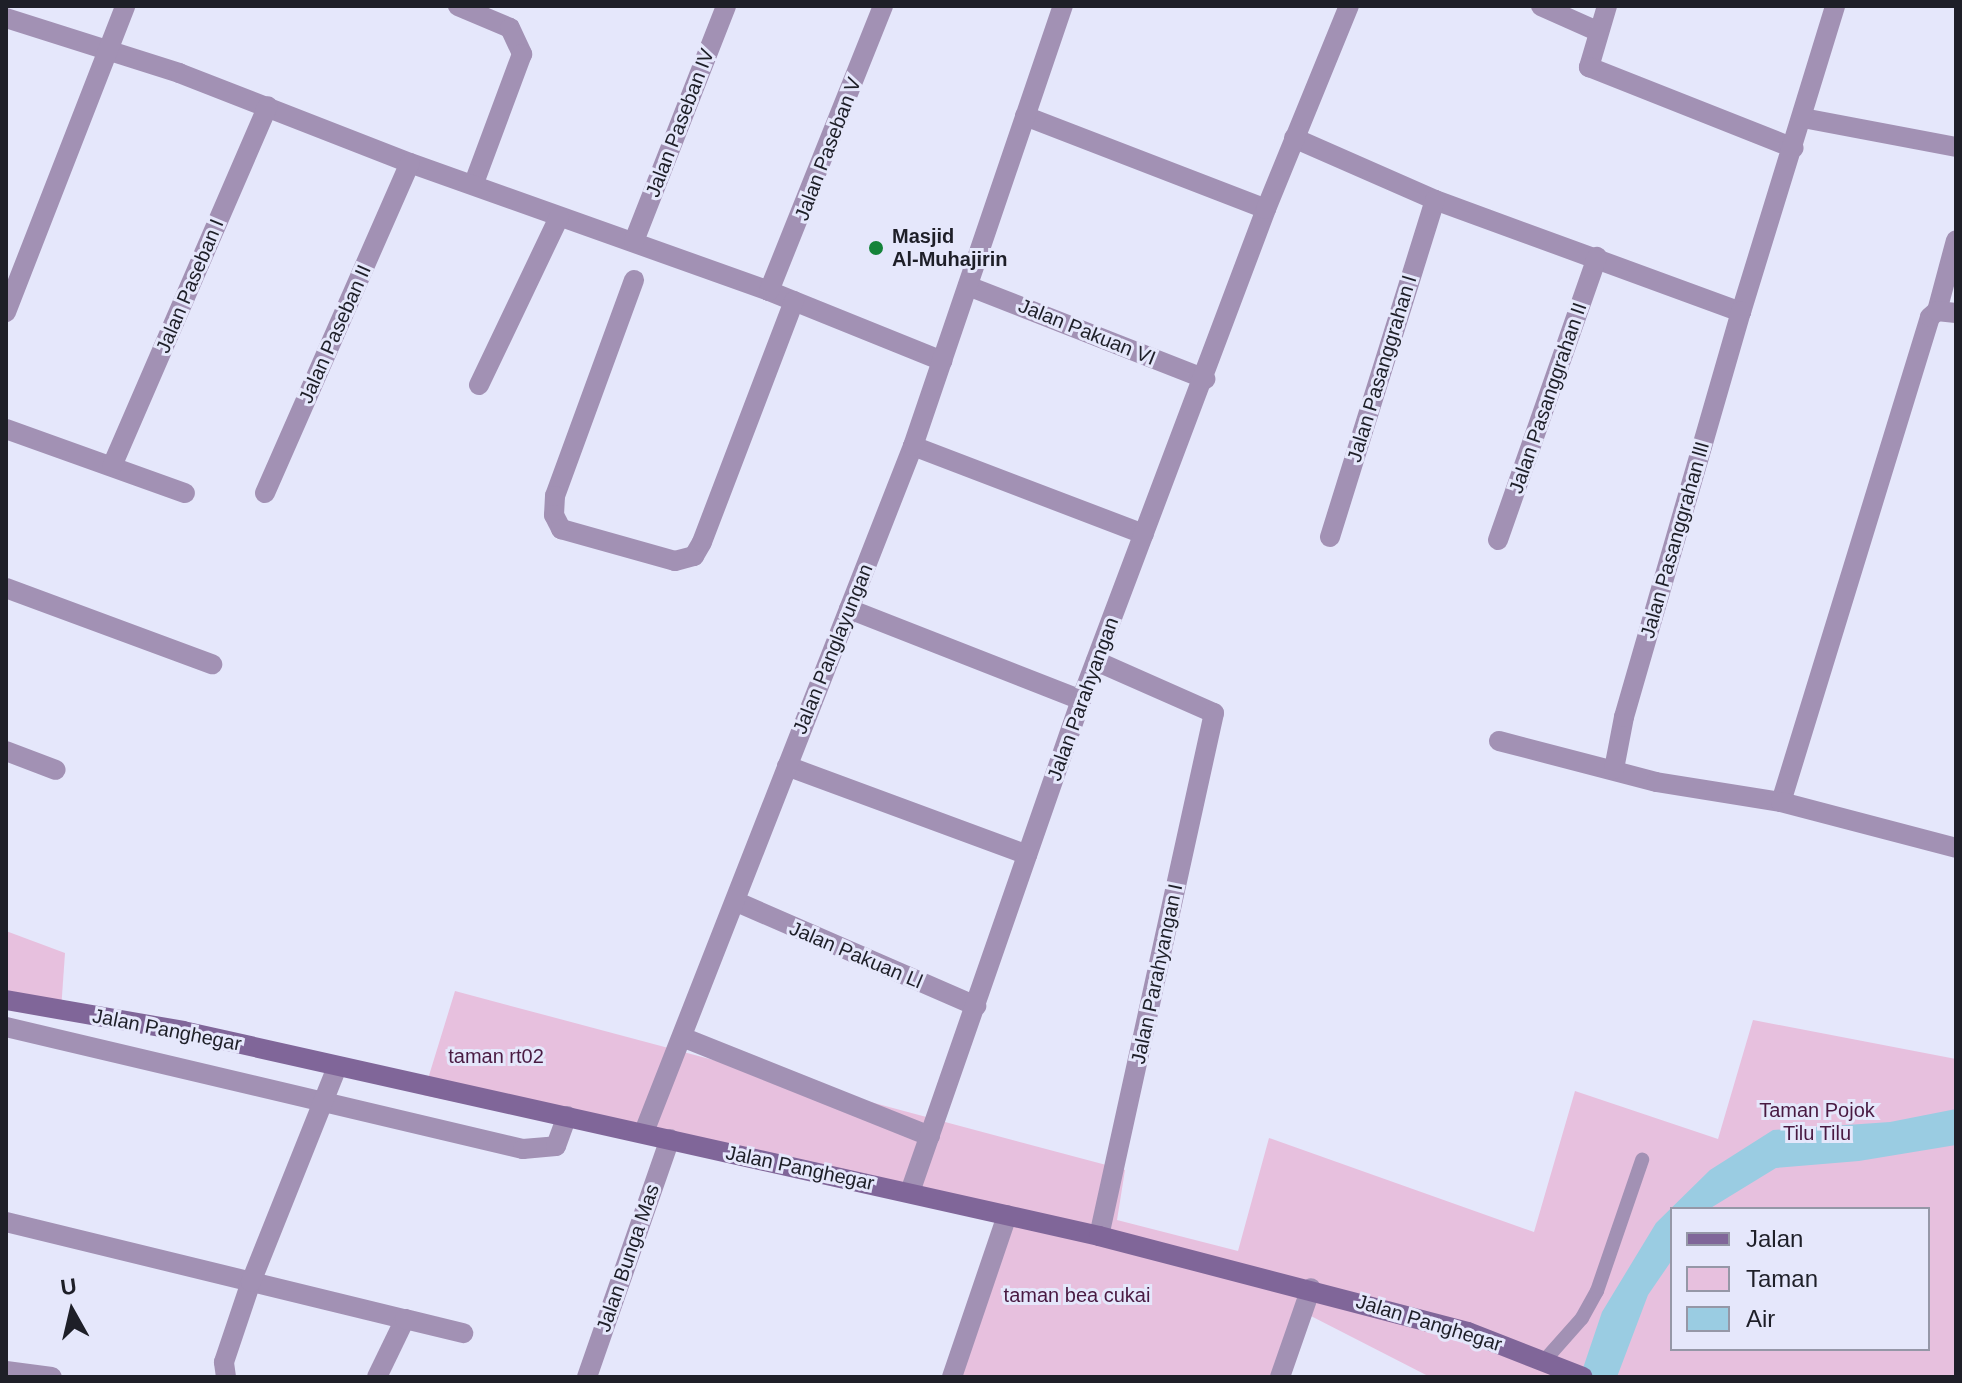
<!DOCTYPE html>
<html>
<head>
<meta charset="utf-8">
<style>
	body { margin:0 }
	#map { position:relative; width:1962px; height:1383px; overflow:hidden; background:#e5e7fb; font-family:Arial,sans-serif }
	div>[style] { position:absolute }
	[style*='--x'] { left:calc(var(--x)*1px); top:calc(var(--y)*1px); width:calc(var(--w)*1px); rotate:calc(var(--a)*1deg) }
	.green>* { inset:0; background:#e7c0de }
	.water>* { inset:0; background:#9acce2 }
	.lane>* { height:14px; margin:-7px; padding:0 7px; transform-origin:7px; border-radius:7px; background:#a291b4 }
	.street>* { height:20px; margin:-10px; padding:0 10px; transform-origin:10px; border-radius:10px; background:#a291b4 }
	.secondary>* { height:20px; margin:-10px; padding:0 10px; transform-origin:10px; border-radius:10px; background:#806699 }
	.dots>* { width:22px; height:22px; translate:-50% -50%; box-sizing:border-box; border:4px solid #e5e7fb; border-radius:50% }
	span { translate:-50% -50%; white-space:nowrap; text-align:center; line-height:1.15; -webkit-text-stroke:6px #e5e7fb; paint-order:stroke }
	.street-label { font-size:20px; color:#1e1f28 }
	.poi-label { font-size:20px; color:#1e1f28; font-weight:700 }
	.left { translate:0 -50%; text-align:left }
	.park-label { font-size:20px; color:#491a42 }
	.frame { position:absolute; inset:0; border:8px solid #1e1f28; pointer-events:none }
	.legend { position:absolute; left:1670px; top:1207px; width:260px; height:144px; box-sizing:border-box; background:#e5e7fb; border:2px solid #9597a7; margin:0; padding:10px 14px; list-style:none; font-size:24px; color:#1e1f28 }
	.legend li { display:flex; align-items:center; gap:16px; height:40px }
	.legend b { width:40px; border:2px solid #9597a7 }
	.north { position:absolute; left:32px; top:1271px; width:80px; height:80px; -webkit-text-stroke:6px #e5e7fb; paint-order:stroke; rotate:352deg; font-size:22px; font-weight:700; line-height:32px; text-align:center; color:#1e1f28 }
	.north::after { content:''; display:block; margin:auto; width:28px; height:36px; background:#1e1f28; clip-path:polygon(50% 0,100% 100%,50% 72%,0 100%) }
</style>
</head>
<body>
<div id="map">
	<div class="green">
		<i style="clip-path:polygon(6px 931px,65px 953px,61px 1010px,6px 1002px)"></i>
		<i style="clip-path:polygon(evenodd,455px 991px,1125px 1170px,1117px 1220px,1238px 1251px,1269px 1138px,1534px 1232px,1575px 1091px,1718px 1139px,1753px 1020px,1956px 1059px,1956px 1377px,1430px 1377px,1307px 1314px,1284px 1377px,954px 1377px,1014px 1218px,423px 1095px,455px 991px,1672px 1209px,1928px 1209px,1928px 1349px,1672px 1349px,1672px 1209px)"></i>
	</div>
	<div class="water">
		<i style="clip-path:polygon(1956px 1109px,1956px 1145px,1859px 1161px,1776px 1168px,1709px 1209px,1672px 1209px,1672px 1260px,1648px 1295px,1617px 1377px,1580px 1377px,1602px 1312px,1656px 1223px,1710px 1170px,1773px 1130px,1890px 1122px)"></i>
	</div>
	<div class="lane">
		<i style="--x:1544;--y:1361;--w:57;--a:-48.5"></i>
		<i style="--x:1582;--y:1318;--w:31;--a:-61"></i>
		<i style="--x:1597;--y:1291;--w:139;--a:-71"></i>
	</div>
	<div class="street">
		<i style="--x:458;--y:6;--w:56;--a:22.9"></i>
		<i style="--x:510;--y:28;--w:29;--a:65"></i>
		<i style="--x:522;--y:54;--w:138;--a:110.4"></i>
		<i style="--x:1541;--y:6;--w:61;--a:24.1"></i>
		<i style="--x:1607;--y:6;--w:64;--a:106.4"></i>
		<i style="--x:1589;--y:67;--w:220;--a:21.6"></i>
		<i style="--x:6;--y:18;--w:182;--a:17.6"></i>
		<i style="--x:179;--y:73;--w:248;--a:21.3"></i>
		<i style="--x:410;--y:163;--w:381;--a:19.6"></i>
		<i style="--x:769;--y:291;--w:187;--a:22"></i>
		<i style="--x:1025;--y:116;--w:258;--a:21.1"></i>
		<i style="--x:1803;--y:118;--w:156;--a:10.7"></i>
		<i style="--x:1294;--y:138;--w:154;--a:23.7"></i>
		<i style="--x:1435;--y:200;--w:326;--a:20.1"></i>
		<i style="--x:1741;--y:312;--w:320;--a:-72.9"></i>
		<i style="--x:634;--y:241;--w:252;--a:-68.6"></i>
		<i style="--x:634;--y:280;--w:230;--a:110.1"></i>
		<i style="--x:555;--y:496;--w:19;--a:93"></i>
		<i style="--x:554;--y:515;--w:16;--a:63"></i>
		<i style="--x:561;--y:529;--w:118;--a:15.7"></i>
		<i style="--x:675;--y:561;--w:20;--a:-15"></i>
		<i style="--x:694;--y:556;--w:16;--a:-60"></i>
		<i style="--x:702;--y:542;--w:258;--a:-69.1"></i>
		<i style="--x:968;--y:286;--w:255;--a:21.4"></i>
		<i style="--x:769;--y:291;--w:307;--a:-68.2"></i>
		<i style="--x:1937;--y:311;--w:73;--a:-75"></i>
		<i style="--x:6;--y:312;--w:328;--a:-68.7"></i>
		<i style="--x:479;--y:385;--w:186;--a:-64.5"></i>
		<i style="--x:6;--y:429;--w:190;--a:19.7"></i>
		<i style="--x:913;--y:446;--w:247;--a:20.9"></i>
		<i style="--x:112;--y:466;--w:392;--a:-66.6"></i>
		<i style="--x:265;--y:493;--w:360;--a:-66.3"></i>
		<i style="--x:1330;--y:537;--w:353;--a:-72.7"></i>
		<i style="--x:1498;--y:540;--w:300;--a:-70.7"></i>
		<i style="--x:6;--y:588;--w:220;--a:20.3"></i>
		<i style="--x:849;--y:609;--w:249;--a:21.4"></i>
		<i style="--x:1096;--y:661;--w:129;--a:23.8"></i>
		<i style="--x:1214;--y:713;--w:535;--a:102.4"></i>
		<i style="--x:1499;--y:741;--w:162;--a:14.6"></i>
		<i style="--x:1656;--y:782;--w:127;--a:9.1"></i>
		<i style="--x:1781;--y:802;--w:507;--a:-72.92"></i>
		<i style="--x:1930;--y:317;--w:9;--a:-41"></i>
		<i style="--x:1937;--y:311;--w:19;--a:6"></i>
		<i style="--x:6;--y:751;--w:53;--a:20.8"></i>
		<i style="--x:787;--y:766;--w:256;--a:20.3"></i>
		<i style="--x:1614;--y:769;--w:53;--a:-79.1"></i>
		<i style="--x:1624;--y:717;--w:422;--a:-73.9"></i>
		<i style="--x:1781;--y:802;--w:181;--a:14.7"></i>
		<i style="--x:737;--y:902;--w:261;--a:23.5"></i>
		<i style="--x:6;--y:1027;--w:531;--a:13.28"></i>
		<i style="--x:523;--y:1149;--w:33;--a:-5"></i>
		<i style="--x:556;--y:1146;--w:32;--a:-70"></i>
		<i style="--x:682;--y:1037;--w:267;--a:21.8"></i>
		<i style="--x:644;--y:1132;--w:737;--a:-68.59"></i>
		<i style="--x:913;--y:446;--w:465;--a:-71.2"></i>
		<i style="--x:910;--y:1192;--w:521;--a:-70.83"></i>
		<i style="--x:1081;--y:700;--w:525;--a:-69.35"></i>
		<i style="--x:1266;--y:209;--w:219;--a:-67.8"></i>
		<i style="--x:6;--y:1222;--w:411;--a:13.7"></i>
		<i style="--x:405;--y:1319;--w:64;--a:115.8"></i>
		<i style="--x:405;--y:1319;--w:60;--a:13.6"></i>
		<i style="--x:6;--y:1371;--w:46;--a:7.4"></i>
		<i style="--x:226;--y:1377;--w:15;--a:-98"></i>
		<i style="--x:224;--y:1362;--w:84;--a:-71.4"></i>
		<i style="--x:251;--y:1282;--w:232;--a:-68.2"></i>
		<i style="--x:587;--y:1377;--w:252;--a:-70.8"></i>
		<i style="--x:952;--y:1377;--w:171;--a:-71.2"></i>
		<i style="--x:1280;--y:1377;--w:94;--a:-70.8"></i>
	</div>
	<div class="secondary">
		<i style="--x:6;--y:1000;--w:180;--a:9.9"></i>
		<i style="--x:183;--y:1031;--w:939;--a:12.61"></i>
		<i style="--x:1099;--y:1236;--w:381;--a:14.6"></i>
		<i style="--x:1468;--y:1332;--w:123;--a:21.4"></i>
	</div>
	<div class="dots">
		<i style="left:876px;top:248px;background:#148339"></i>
	</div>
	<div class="street-label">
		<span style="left:680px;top:123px;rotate:-69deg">Jalan Paseban IV</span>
		<span style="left:828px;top:149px;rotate:-69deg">Jalan Paseban V</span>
		<span style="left:190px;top:286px;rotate:-67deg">Jalan Paseban I</span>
		<span style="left:1087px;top:332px;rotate:22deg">Jalan Pakuan VI</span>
		<span style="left:335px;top:334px;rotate:-66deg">Jalan Paseban II</span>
		<span style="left:1382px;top:369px;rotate:-73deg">Jalan Pasanggrahan l</span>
		<span style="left:1548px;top:398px;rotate:-71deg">Jalan Pasanggrahan II</span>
		<span style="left:1675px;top:540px;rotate:-74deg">Jalan Pasanggrahan llI</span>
		<span style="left:833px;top:649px;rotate:-68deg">Jalan Panglayungan</span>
		<span style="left:1083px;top:699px;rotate:-70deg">Jalan Parahyangan</span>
		<span style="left:856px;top:955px;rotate:23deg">Jalan Pakuan Ll</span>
		<span style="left:1157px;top:974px;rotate:-78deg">Jalan Parahyangan I</span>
		<span style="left:167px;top:1030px;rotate:11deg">Jalan Panghegar</span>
		<span style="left:800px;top:1168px;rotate:12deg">Jalan Panghegar</span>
		<span style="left:628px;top:1258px;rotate:-71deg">Jalan Bunga Mas</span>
		<span style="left:1429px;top:1323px;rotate:17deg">Jalan Panghegar</span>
	</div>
	<div class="poi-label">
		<span class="left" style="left:892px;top:248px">Masjid<br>Al-Muhajirin</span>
	</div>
	<div class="park-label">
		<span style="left:496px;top:1056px">taman rt02</span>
		<span style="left:1817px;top:1122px">Taman Pojok<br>Tilu Tilu</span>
		<span style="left:1077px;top:1295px">taman bea cukai</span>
	</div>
	<div class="frame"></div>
	<ul class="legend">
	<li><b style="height:10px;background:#806699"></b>Jalan</li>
	<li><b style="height:22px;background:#e7c0de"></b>Taman</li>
	<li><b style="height:22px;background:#9acce2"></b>Air</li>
	</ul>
	<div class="north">U</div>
</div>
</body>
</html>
